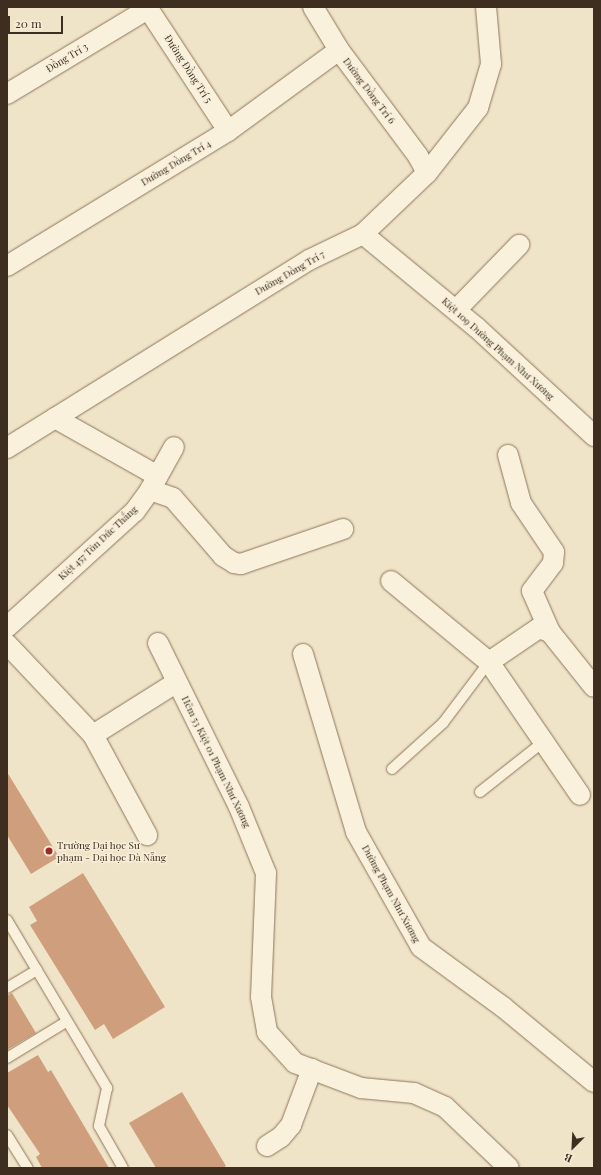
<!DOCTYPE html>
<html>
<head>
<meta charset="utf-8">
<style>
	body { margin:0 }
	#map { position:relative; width:601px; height:1175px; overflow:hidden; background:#f0e4c8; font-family:"Playfair Display",serif }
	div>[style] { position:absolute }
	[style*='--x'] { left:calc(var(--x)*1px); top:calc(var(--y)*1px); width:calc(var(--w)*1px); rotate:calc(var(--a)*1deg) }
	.building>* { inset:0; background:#cf9f7d }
	.roads { filter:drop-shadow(0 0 1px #8d765c) drop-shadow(0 0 1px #8d765c) }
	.service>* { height:10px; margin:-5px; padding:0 5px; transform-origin:5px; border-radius:5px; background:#faf1dc }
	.minor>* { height:20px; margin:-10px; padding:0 10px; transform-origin:10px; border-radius:10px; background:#faf1dc }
	.dots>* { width:11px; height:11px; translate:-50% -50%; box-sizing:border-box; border:2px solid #f7eed8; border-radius:50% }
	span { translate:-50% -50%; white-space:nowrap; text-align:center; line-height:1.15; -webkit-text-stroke:3px #f7eed8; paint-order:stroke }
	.street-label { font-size:10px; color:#3d2e20 }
	.poi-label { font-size:10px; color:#3d2e20 }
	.left { translate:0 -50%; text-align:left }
	.frame { position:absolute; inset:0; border:8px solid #3d2e20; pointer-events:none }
	.north { position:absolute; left:553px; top:1127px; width:40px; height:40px; -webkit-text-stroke:3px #f7eed8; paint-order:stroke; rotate:204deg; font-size:11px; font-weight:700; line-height:16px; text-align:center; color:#3d2e20 }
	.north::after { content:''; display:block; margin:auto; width:14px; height:18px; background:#3d2e20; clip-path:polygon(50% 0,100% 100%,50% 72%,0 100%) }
	.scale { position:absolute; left:8px; top:16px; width:55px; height:18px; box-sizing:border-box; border:2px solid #3d2e20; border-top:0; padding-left:5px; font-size:12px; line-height:14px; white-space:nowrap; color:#3d2e20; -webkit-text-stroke:3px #f7eed8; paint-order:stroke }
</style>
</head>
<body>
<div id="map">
	<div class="building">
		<i style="clip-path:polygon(7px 772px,59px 857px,31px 874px,7px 835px)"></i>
		<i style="clip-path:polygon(83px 873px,165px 1007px,113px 1039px,104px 1024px,95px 1030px,30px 925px,37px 921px,29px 907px)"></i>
		<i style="clip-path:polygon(12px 993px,36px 1033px,7px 1050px,7px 996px)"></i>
		<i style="clip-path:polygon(38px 1055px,48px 1072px,51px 1070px,109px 1168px,42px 1168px,36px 1157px,40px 1154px,7px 1105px,7px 1073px)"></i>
		<i style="clip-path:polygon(182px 1092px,226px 1166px,223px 1168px,156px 1168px,129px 1123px)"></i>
	</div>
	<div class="roads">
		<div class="service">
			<i style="--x:392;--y:769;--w:69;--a:-42"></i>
			<i style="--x:443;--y:723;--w:76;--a:-53"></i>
			<i style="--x:480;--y:792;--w:80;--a:-38.4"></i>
			<i style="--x:7;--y:920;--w:196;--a:59.2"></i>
			<i style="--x:107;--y:1088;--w:39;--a:102"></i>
			<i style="--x:99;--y:1126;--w:48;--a:60.3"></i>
			<i style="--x:7;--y:988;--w:35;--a:-31"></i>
			<i style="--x:7;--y:1058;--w:69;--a:-31.4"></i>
			<i style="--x:7;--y:1135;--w:39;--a:58"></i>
		</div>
		<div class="minor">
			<i style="--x:147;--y:7;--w:148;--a:56.8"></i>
			<i style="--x:313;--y:7;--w:50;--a:58.8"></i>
			<i style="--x:339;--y:50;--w:132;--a:53.3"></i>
			<i style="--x:418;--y:156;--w:19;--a:62"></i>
			<i style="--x:7;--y:94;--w:165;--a:-31.1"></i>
			<i style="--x:363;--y:234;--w:146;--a:39.5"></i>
			<i style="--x:476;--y:327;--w:161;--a:42.7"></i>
			<i style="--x:7;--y:266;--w:259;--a:-31.4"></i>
			<i style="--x:228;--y:131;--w:137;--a:-36.1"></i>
			<i style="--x:456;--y:310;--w:91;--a:-45.9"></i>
			<i style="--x:55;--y:418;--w:118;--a:29.4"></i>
			<i style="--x:7;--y:448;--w:356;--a:-31.9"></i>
			<i style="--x:309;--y:260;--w:60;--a:-25.7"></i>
			<i style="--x:363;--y:234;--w:88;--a:-43.6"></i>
			<i style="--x:427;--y:173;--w:83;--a:-51.9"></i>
			<i style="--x:478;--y:108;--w:46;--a:-73.5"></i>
			<i style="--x:491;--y:64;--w:57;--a:-95"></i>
			<i style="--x:508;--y:455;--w:50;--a:74.8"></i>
			<i style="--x:521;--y:503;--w:59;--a:56"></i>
			<i style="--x:554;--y:552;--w:11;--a:95"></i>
			<i style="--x:553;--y:563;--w:35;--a:127"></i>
			<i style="--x:532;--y:591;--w:45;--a:66.3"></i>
			<i style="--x:150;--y:490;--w:24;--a:19"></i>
			<i style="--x:173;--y:498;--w:77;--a:49.2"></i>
			<i style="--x:223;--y:556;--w:13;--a:32"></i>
			<i style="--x:234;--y:563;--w:7;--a:8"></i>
			<i style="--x:241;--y:564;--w:108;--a:-18.9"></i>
			<i style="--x:391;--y:581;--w:127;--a:39.6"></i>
			<i style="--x:489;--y:662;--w:161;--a:55.6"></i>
			<i style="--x:7;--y:627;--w:173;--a:-42.2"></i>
			<i style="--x:135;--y:511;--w:26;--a:-54"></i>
			<i style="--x:150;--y:490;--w:49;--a:-60.8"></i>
			<i style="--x:158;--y:643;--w:183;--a:63.7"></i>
			<i style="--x:239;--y:807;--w:71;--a:67.8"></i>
			<i style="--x:266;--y:873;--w:124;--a:92.3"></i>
			<i style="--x:261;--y:997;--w:36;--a:80"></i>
			<i style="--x:267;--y:1032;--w:42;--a:47.9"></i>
			<i style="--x:295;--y:1063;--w:71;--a:20.7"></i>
			<i style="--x:361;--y:1088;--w:53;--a:5.4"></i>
			<i style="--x:414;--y:1093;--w:34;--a:24"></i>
			<i style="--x:445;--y:1107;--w:88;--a:43.6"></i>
			<i style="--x:7;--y:644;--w:125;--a:46.6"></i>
			<i style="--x:93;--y:735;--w:114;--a:61.6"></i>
			<i style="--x:303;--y:654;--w:186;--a:73.4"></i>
			<i style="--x:356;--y:832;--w:132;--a:60.5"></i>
			<i style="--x:421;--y:947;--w:102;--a:36.2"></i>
			<i style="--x:503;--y:1007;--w:118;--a:39.5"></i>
			<i style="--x:489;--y:662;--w:60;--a:-34.2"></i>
			<i style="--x:539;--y:628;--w:12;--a:20"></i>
			<i style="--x:550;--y:632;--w:70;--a:51.3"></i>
			<i style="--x:93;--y:735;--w:99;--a:-32.2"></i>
			<i style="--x:267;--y:1146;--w:17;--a:-33"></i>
			<i style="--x:281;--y:1137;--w:16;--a:-50"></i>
			<i style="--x:291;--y:1125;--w:60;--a:-69.4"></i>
		</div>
	</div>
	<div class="dots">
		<i style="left:49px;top:851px;background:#9e2a2b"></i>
	</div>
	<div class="street-label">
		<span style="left:67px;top:58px;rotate:-31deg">Đồng Trí 3</span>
		<span style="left:188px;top:69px;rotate:57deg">Đường Đồng Trí 5</span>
		<span style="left:369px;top:91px;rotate:53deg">Đường Đồng Trí 6</span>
		<span style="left:176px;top:163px;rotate:-31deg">Đường Đồng Trí 4</span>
		<span style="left:290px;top:273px;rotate:-30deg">Đường Đồng Trí 7</span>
		<span style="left:498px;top:349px;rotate:42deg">Kiệt 109 Đường Phạm Như Xương</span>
		<span style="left:98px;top:543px;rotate:-43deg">Kiệt 457 Tôn Đức Thắng</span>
		<span style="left:216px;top:762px;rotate:64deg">Hẻm 53 Kiệt 01 Phạm Như Xương</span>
		<span style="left:391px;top:894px;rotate:61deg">Đường Phạm Như Xương</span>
	</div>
	<div class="poi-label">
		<span class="left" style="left:57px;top:851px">Trường Đại học Sư<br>phạm - Đại học Đà Nẵng</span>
	</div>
	<div class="frame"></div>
	<div class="north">B</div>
	<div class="scale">20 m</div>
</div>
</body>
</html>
